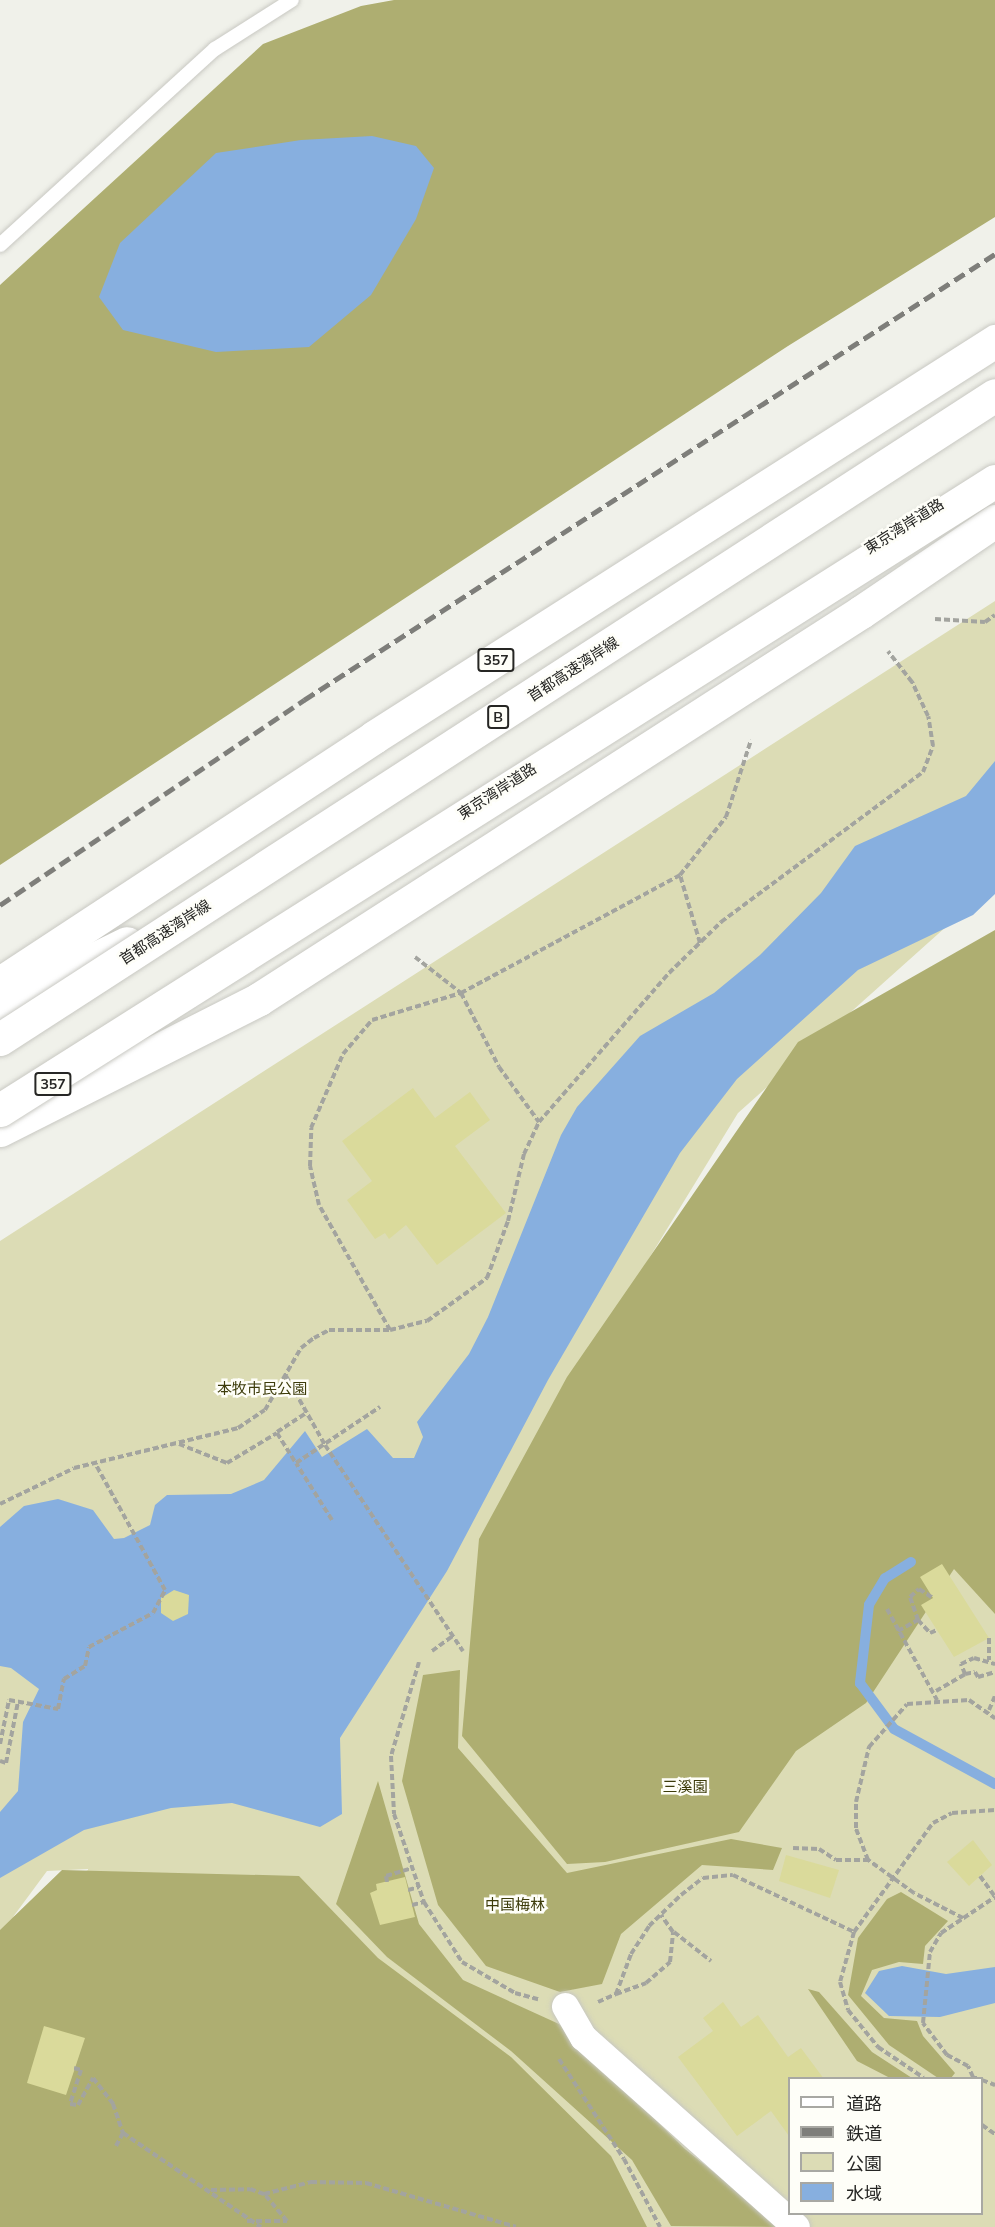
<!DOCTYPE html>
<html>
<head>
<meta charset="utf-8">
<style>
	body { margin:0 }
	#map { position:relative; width:995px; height:2227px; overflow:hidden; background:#f0f1ea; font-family:Mulish,"Noto Sans JP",sans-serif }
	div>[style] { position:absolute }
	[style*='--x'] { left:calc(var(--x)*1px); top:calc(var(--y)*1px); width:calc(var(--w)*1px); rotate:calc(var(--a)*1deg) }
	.green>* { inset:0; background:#dcdcb5 }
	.forest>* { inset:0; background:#aeae71 }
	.water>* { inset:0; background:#87afdf }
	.stream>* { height:10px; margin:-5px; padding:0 5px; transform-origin:5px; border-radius:5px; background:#87afdf }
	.building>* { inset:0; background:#dada9b }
	.path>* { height:4px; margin-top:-2px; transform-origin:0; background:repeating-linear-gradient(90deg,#a3a49f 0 6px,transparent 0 9px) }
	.roads { filter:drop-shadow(0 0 2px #c8c8c2) drop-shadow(0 0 2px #c8c8c2) }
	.service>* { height:14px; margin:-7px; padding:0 7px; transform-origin:7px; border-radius:7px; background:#fff }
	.minor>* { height:27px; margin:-13.5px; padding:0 13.5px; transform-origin:13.5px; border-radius:13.5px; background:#fff }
	.trunk>* { height:33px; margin:-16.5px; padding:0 16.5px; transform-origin:16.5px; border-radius:16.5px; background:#fff }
	.rail>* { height:4.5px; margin-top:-2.25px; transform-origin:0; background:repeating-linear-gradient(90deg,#7e7e7a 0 12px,transparent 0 18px) }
	.bridges { filter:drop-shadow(0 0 2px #c8c8c2) drop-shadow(0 0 2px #c8c8c2) }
	.motorway-bridge>* { height:33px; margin:-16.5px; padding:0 16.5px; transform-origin:16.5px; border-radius:16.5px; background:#fff }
	span { translate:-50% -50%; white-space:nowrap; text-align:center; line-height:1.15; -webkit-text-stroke:5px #fefef8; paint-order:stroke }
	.shield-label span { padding:2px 4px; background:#fefef8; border:2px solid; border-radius:4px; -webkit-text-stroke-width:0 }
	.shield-label { font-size:14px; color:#262624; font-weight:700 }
	.street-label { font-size:15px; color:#262624 }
	.park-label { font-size:15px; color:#3d3c0b }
	.legend { position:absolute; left:788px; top:2077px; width:195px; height:138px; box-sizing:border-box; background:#fefef8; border:2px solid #a8a8a3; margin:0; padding:8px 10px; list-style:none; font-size:18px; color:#262624 }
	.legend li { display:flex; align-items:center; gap:12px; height:30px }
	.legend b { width:30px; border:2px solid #a8a8a3 }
</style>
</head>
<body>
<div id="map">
	<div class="green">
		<i style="clip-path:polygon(evenodd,995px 601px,995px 883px,738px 1113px,577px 1376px,995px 950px,995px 2227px,0 2227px,0 1241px,995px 601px,88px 1869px,88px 1870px,13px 1917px,47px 1871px,88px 1869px,995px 601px,790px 2078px,982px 2078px,982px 2214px,790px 2214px,790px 2078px)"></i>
	</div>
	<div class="forest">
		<i style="clip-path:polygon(394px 0,995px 0,995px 217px,788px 346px,0 865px,0 285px,263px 44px,361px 6px)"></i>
		<i style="clip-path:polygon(995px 930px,995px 1614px,954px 1569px,866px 1703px,796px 1751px,739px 1832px,605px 1862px,567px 1864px,462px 1736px,479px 1539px,567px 1377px,798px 1042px)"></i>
		<i style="clip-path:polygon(460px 1670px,458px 1748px,567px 1873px,731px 1839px,782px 1848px,773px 1870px,702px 1865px,621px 1934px,602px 1984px,560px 1992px,486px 1966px,438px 1905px,402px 1781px,423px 1675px)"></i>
		<i style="clip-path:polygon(378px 1781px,419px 1924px,463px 1980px,559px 2024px,685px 2149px,782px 2227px,671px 2226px,632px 2160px,511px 2051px,387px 1957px,336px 1904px)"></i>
		<i style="clip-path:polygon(62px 1870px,299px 1876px,378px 1958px,511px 2057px,611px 2156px,647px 2227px,0 2227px,0 1930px)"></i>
		<i style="clip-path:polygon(901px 1892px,948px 1921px,925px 1946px,923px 1964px,899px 1962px,872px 1970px,861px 1996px,884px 2018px,917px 2021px,923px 2036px,955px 2073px,951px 2078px,938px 2078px,889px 2045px,848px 1995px,858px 1938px,887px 1899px)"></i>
		<i style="clip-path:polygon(808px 1989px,819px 1992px,872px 2052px,912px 2078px,890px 2078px,857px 2061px)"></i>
	</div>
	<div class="water">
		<i style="clip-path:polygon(372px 136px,416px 146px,434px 168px,416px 219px,371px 295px,309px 347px,216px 352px,123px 330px,99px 297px,120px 243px,216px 153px,301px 140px)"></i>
		<i style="clip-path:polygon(995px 761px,995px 894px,973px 915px,858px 970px,737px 1079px,680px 1153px,548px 1380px,447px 1571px,340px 1738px,342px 1814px,320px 1827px,232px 1803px,171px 1808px,84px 1830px,0 1878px,0 1812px,18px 1791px,23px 1722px,39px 1689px,11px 1668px,0 1666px,0 1527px,24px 1506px,58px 1499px,93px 1510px,114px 1539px,124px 1538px,150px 1525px,155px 1505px,167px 1495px,231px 1494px,264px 1480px,305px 1431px,322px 1457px,367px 1429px,393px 1458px,414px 1458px,423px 1437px,417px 1422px,469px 1354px,488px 1317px,561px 1135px,577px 1107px,640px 1036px,714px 993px,760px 955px,821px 893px,855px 846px,966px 796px)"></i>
		<i style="clip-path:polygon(902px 1966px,946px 1974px,995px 1967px,995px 2003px,940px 2017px,889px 2016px,865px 1993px,879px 1971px)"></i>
	</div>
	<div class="stream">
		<i style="--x:911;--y:1562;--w:31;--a:148"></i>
		<i style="--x:885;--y:1578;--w:31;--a:121"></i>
		<i style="--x:869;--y:1605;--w:79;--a:96.6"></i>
		<i style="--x:860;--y:1683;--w:57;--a:53.5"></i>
		<i style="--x:894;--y:1729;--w:115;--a:28.6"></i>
	</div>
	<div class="building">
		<i style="clip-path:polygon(413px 1088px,435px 1118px,470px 1092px,490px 1120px,455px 1146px,506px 1213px,437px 1265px,406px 1225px,389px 1239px,385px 1233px,375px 1239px,347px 1200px,372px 1181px,342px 1141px)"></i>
		<i style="clip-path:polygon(942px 1564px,989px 1638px,954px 1657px,921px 1605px,933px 1598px,920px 1577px)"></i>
		<i style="clip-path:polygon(174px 1590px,189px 1595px,188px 1614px,173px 1621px,161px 1613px,161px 1598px)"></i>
		<i style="clip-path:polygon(973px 1840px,992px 1865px,969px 1886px,947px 1862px)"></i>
		<i style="clip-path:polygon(786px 1855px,839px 1870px,830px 1898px,779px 1881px)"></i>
		<i style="clip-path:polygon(405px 1877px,415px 1917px,380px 1925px,370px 1893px,377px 1890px,376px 1884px)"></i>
		<i style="clip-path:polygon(723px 2002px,741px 2027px,758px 2015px,788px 2057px,801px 2048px,824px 2079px,789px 2079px,789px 2136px,771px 2111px,737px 2136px,678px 2057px,713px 2031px,703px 2018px)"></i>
		<i style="clip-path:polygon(44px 2026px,85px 2038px,66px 2095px,27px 2083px)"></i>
	</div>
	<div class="path">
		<i style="--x:935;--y:619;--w:50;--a:3.4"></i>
		<i style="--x:985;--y:622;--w:12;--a:-35"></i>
		<i style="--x:700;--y:943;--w:71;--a:-106.4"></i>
		<i style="--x:680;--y:875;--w:74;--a:-51.6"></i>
		<i style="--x:726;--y:817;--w:81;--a:-72"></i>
		<i style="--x:415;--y:957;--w:58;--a:38"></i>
		<i style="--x:461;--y:993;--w:83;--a:62.8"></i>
		<i style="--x:499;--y:1067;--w:68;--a:54"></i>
		<i style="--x:390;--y:1330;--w:144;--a:-119.6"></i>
		<i style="--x:319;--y:1205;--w:40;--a:-103"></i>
		<i style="--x:310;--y:1166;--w:38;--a:-88"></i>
		<i style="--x:311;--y:1128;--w:81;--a:-66.6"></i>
		<i style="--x:343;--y:1054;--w:45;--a:-49.5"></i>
		<i style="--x:372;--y:1020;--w:93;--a:-16.9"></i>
		<i style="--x:461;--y:993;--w:249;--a:-28.3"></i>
		<i style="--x:286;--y:1376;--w:79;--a:60.5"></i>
		<i style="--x:325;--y:1445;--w:248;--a:56.2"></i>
		<i style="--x:277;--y:1432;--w:35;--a:-33"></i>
		<i style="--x:179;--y:1444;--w:52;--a:21.6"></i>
		<i style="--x:227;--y:1463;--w:58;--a:-31"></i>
		<i style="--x:277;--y:1433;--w:36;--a:58"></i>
		<i style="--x:0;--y:1504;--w:82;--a:-25.9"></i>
		<i style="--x:74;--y:1468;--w:169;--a:-13.7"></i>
		<i style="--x:238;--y:1428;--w:32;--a:-34"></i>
		<i style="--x:265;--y:1410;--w:72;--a:-59.9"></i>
		<i style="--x:301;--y:1348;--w:16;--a:-38"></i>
		<i style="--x:314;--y:1338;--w:17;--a:-28"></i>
		<i style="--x:329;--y:1330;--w:61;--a:0"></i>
		<i style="--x:390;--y:1330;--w:38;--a:-14"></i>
		<i style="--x:427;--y:1321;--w:74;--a:-35.6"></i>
		<i style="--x:487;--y:1278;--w:61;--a:-69.8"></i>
		<i style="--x:508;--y:1221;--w:69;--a:-76.6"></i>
		<i style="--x:524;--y:1154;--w:35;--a:-65"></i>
		<i style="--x:539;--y:1122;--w:198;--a:-48.9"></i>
		<i style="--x:669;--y:973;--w:73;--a:-44.4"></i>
		<i style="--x:721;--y:922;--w:252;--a:-36.6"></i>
		<i style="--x:923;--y:772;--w:28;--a:-69"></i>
		<i style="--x:933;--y:746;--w:30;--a:-99"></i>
		<i style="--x:928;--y:716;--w:38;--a:-115"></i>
		<i style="--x:912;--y:682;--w:39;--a:-128"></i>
		<i style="--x:332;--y:1520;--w:67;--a:-122.3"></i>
		<i style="--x:296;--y:1463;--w:101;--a:-33.7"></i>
		<i style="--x:887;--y:1609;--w:104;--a:61.2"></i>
		<i style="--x:918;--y:1620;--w:24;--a:-109"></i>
		<i style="--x:910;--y:1597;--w:12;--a:-42"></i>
		<i style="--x:919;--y:1589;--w:17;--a:33"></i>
		<i style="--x:898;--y:1631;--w:23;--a:-29"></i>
		<i style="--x:918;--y:1620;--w:18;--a:47"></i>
		<i style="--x:930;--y:1633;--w:8;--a:-23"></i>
		<i style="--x:989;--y:1638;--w:22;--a:90"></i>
		<i style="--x:432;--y:1651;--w:27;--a:-36"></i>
		<i style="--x:419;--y:1662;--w:98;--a:106.6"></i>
		<i style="--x:391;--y:1756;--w:58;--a:87"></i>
		<i style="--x:394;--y:1814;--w:93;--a:71.2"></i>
		<i style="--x:424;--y:1902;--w:71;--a:57.7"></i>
		<i style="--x:462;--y:1962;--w:61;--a:30.3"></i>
		<i style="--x:515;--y:1993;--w:24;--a:15"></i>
		<i style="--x:965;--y:1674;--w:10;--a:-11"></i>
		<i style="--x:975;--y:1672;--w:6;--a:59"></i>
		<i style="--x:978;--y:1677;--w:18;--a:-16"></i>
		<i style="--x:936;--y:1691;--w:34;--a:-30"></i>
		<i style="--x:965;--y:1674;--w:11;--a:-112"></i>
		<i style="--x:961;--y:1664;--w:14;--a:-25"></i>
		<i style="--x:974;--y:1658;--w:22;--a:16"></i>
		<i style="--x:989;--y:1710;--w:15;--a:-67"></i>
		<i style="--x:0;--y:1744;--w:45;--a:-78.4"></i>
		<i style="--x:9;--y:1700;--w:50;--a:10.4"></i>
		<i style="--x:58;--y:1709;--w:31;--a:-79"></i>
		<i style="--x:64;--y:1679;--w:25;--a:-32"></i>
		<i style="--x:85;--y:1666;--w:19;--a:-78"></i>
		<i style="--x:89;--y:1647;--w:72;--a:-28"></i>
		<i style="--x:153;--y:1613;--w:26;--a:-62"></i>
		<i style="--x:165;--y:1590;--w:145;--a:-118.9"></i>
		<i style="--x:0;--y:1761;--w:6;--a:18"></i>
		<i style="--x:6;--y:1763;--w:62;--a:-78.9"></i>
		<i style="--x:793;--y:1848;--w:26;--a:2"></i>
		<i style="--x:819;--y:1849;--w:20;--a:33"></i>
		<i style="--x:836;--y:1860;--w:32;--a:0"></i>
		<i style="--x:980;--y:1876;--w:26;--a:54"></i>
		<i style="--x:387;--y:1882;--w:6;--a:-99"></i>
		<i style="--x:386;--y:1876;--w:27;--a:-17"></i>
		<i style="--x:408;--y:1890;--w:11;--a:-15"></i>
		<i style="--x:412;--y:1905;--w:12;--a:-14"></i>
		<i style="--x:963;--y:1918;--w:55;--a:-153"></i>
		<i style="--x:914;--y:1893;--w:57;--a:-144.3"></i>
		<i style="--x:868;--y:1860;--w:34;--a:-111"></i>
		<i style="--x:856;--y:1828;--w:26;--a:-90"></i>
		<i style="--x:856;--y:1802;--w:57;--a:-76.7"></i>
		<i style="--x:869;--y:1747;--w:57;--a:-48.5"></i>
		<i style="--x:907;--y:1704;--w:62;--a:-3.7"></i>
		<i style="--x:969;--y:1700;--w:32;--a:35"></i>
		<i style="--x:674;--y:1932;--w:47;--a:38.1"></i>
		<i style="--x:854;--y:1932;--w:135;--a:-54.1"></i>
		<i style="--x:933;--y:1823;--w:21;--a:-28"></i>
		<i style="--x:952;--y:1813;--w:43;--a:-4"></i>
		<i style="--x:616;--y:1994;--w:32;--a:-20"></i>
		<i style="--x:646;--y:1983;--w:32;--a:-41"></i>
		<i style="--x:670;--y:1962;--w:30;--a:-84"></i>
		<i style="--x:673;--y:1932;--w:21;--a:-125"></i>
		<i style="--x:598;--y:2002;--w:20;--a:-24"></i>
		<i style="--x:616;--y:1994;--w:43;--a:-69.4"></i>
		<i style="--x:631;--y:1954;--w:33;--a:-57"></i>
		<i style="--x:649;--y:1926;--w:45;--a:-44.1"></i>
		<i style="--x:681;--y:1895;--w:28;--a:-38"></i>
		<i style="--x:703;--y:1878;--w:30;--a:-6"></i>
		<i style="--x:733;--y:1875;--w:134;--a:25.2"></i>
		<i style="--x:854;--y:1932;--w:52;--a:105.6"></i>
		<i style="--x:840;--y:1982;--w:29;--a:74"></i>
		<i style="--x:848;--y:2010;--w:48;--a:51"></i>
		<i style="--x:878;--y:2047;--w:55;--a:34"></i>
		<i style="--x:559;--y:2059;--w:119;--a:57"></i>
		<i style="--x:624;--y:2159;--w:77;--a:62.1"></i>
		<i style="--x:74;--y:2068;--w:7;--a:16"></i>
		<i style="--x:81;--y:2070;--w:36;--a:108"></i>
		<i style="--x:70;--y:2104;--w:8;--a:7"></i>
		<i style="--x:78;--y:2105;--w:31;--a:-61"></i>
		<i style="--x:93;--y:2078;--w:33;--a:52"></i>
		<i style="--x:113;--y:2104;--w:31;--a:71"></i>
		<i style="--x:123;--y:2133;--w:167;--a:34.3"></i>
		<i style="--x:973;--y:2077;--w:12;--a:-114"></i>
		<i style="--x:968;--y:2066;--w:24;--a:-152"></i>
		<i style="--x:947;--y:2055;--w:40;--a:-127"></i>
		<i style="--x:923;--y:2023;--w:71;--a:-84.4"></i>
		<i style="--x:930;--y:1952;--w:22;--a:-60"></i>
		<i style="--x:941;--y:1933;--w:65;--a:-33.7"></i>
		<i style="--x:971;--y:2078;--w:7;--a:0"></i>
		<i style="--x:982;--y:2080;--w:14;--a:21"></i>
		<i style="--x:982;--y:2125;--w:16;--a:35"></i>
		<i style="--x:116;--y:2146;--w:15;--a:-62"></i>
		<i style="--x:211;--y:2190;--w:39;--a:-1"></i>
		<i style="--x:250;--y:2189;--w:15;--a:20"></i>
		<i style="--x:247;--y:2221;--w:40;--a:0"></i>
		<i style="--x:287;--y:2221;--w:35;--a:-130"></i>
		<i style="--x:264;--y:2194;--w:49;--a:-14.3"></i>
		<i style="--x:311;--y:2182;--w:55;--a:1"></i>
		<i style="--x:366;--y:2183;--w:156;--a:16.3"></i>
	</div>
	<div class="roads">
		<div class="service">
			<i style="--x:0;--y:245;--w:291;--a:-42.4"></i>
			<i style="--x:215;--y:49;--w:91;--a:-32.5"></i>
		</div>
		<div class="minor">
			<i style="--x:565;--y:2006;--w:36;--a:60"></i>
			<i style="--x:583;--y:2037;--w:285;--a:41.7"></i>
		</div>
		<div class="trunk">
			<i style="--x:0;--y:983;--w:448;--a:-33.3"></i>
			<i style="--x:374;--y:737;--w:737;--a:-32.52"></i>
			<i style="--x:0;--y:1005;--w:141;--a:-26"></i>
			<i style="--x:0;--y:1130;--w:290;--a:-26.8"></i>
			<i style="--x:259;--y:999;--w:716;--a:-32.74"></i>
			<i style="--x:861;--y:612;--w:162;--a:-34.2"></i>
		</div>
	</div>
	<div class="rail">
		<i style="--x:0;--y:905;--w:367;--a:-34"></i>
		<i style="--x:304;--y:700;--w:822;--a:-32.84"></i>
	</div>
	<div class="bridges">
		<div class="motorway-bridge">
			<i style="--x:0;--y:1039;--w:1185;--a:-32.91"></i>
			<i style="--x:0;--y:1110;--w:1177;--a:-32.3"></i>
		</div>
	</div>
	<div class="shield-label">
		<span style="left:496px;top:660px">357</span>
		<span style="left:498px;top:717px">B</span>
		<span style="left:53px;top:1084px">357</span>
	</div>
	<div class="street-label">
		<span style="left:904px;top:526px;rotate:-32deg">東京湾岸道路</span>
		<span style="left:573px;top:669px;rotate:-33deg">首都高速湾岸線</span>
		<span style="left:497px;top:791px;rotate:-33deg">東京湾岸道路</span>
		<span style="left:165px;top:932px;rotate:-33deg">首都高速湾岸線</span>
	</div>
	<div class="park-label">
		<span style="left:262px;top:1389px">本牧市民公園</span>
		<span style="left:685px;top:1787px">三溪園</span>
		<span style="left:515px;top:1905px">中国梅林</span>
	</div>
	<ul class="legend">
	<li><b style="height:8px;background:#fff"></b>道路</li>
	<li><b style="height:8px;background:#7e7e7a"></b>鉄道</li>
	<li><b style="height:16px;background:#dcdcb5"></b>公園</li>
	<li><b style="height:16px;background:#87afdf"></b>水域</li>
	</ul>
</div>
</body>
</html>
